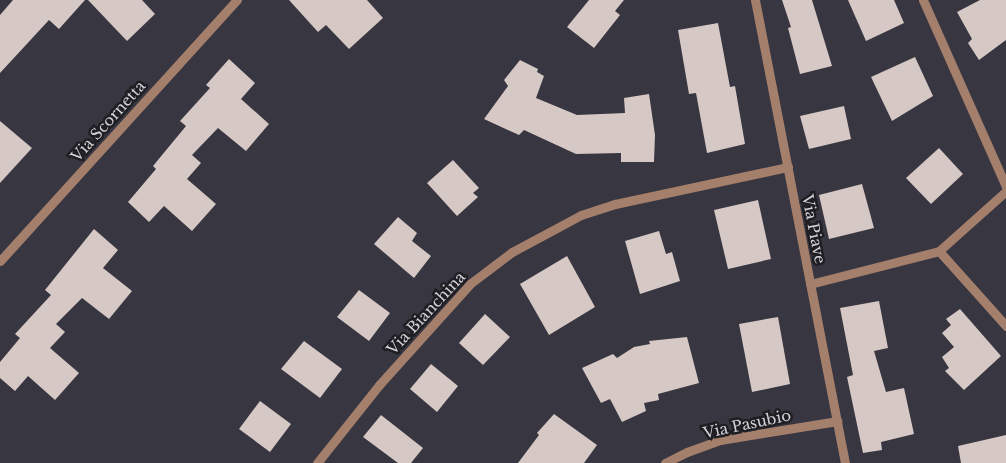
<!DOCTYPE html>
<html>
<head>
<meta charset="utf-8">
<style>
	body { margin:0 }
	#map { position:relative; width:1006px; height:463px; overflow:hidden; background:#383640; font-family:"Libre Baskerville",serif }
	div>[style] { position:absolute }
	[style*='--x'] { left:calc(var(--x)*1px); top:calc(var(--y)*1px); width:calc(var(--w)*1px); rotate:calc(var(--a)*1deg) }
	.building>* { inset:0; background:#d6c8c5 }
	.minor>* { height:9px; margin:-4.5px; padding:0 4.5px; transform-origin:4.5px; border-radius:4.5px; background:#a47f6c }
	span { translate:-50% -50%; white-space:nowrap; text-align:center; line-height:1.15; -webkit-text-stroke:5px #1f1e23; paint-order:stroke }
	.street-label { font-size:15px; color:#d3d2d8 }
</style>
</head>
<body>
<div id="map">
	<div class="building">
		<i style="clip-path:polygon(13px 0,85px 0,59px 29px,49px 20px,0 73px,0 15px)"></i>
		<i style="clip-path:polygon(88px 0,142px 0,155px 14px,127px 41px)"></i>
		<i style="clip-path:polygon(289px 0,367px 0,383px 18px,349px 49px,326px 25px,318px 32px)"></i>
		<i style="clip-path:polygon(589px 0,624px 0,615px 11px,620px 15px,594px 48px,567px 27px)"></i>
		<i style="clip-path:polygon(782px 0,812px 0,832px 66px,800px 74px,788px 28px,791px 27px)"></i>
		<i style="clip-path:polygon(848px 0,894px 0,904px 23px,866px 41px)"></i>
		<i style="clip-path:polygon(980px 0,1006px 0,1006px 40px,979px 60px,968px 43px,972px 39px,957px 12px)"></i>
		<i style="clip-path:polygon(718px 23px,730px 87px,735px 86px,745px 144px,707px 153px,696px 93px,689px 94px,678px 30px)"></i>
		<i style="clip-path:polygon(915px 57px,933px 96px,892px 121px,871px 77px)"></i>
		<i style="clip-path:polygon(229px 59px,255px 83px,241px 99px,269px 124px,246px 151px,218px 128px,192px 155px,201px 163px,187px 179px,216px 204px,192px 231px,164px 206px,149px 222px,128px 202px,156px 169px,153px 166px,186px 126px,180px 121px,210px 88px,206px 85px)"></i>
		<i style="clip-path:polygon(520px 60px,538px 69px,537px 72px,544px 76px,536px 98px,577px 115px,625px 113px,624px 98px,649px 94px,655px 135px,654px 162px,621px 162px,621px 153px,576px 154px,524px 130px,519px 135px,484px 119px,508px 86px,504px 80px)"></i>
		<i style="clip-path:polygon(844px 106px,851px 139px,809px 149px,800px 116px)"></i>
		<i style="clip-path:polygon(0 121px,32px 148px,0 183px)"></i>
		<i style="clip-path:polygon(939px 148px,963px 174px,931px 204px,906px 178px)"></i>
		<i style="clip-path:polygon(453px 160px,479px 188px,473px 193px,478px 197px,457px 216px,427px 183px)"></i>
		<i style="clip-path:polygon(862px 184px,874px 228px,829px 239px,819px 195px)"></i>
		<i style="clip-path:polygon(758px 200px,771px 259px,728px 269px,714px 210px)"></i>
		<i style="clip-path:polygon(398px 217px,417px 233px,412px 241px,431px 256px,414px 278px,374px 244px)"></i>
		<i style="clip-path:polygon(94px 229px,118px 250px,103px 268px,132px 291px,109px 319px,82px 298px,56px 324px,65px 332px,50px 348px,79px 373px,55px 400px,28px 376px,15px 391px,0 378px,0 362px,20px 338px,15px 334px,51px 295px,45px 290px)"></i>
		<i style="clip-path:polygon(659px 231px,666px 254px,672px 252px,680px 281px,640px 294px,625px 241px)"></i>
		<i style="clip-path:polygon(567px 256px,595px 307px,549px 335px,520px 284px)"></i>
		<i style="clip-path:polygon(359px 290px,390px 313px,369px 341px,337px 317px)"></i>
		<i style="clip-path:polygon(879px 301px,888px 348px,874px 351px,886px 392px,904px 388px,914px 434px,881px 442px,882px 450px,863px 453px,847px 377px,853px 375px,840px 308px)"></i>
		<i style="clip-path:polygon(960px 309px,1001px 356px,964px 390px,945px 371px,949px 368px,942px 357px,954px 347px,942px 333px,951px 325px,946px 319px)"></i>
		<i style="clip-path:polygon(485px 314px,510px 337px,483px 365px,459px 343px)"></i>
		<i style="clip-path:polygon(778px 317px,790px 384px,752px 392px,739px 324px)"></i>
		<i style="clip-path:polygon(687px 337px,699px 383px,658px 394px,659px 400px,644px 403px,646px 411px,622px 422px,610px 399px,601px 403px,582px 368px,613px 354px,617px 358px,634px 347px,650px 344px,649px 341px)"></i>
		<i style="clip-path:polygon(304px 341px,342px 369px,320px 398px,281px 369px)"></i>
		<i style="clip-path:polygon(431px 364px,458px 386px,437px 412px,410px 389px)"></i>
		<i style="clip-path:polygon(260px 401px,291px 424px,270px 452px,239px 429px)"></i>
		<i style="clip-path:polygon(554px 414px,597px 445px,584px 463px,518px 463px,539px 435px,537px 433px)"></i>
		<i style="clip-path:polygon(381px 415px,423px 448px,411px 463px,398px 463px,363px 437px)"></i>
		<i style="clip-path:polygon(1006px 435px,1006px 463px,961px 463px,958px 446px)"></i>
	</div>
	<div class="minor">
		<i style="--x:755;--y:0;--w:472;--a:79"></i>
		<i style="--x:923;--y:0;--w:204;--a:66"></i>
		<i style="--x:939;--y:251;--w:101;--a:48.2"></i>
		<i style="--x:0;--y:261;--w:353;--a:-47.8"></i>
		<i style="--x:810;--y:284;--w:133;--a:-14.3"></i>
		<i style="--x:939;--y:251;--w:90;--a:-41.8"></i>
		<i style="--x:317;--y:463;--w:100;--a:-51.5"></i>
		<i style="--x:379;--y:385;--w:137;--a:-48"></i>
		<i style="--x:471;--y:283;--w:51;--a:-37.1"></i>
		<i style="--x:512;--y:252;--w:78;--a:-28.2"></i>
		<i style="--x:581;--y:215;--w:36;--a:-18"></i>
		<i style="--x:615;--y:204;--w:177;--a:-12.1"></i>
		<i style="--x:665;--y:463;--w:25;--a:-27"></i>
		<i style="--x:687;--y:452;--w:35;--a:-20"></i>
		<i style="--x:720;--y:440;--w:119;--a:-9.2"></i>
	</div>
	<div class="street-label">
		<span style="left:108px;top:121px;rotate:-48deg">Via Scornetta</span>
		<span style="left:814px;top:229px;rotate:79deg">Via Piave</span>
		<span style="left:426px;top:313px;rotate:-47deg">Via Bianchina</span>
		<span style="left:747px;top:424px;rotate:-12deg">Via Pasubio</span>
	</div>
</div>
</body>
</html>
